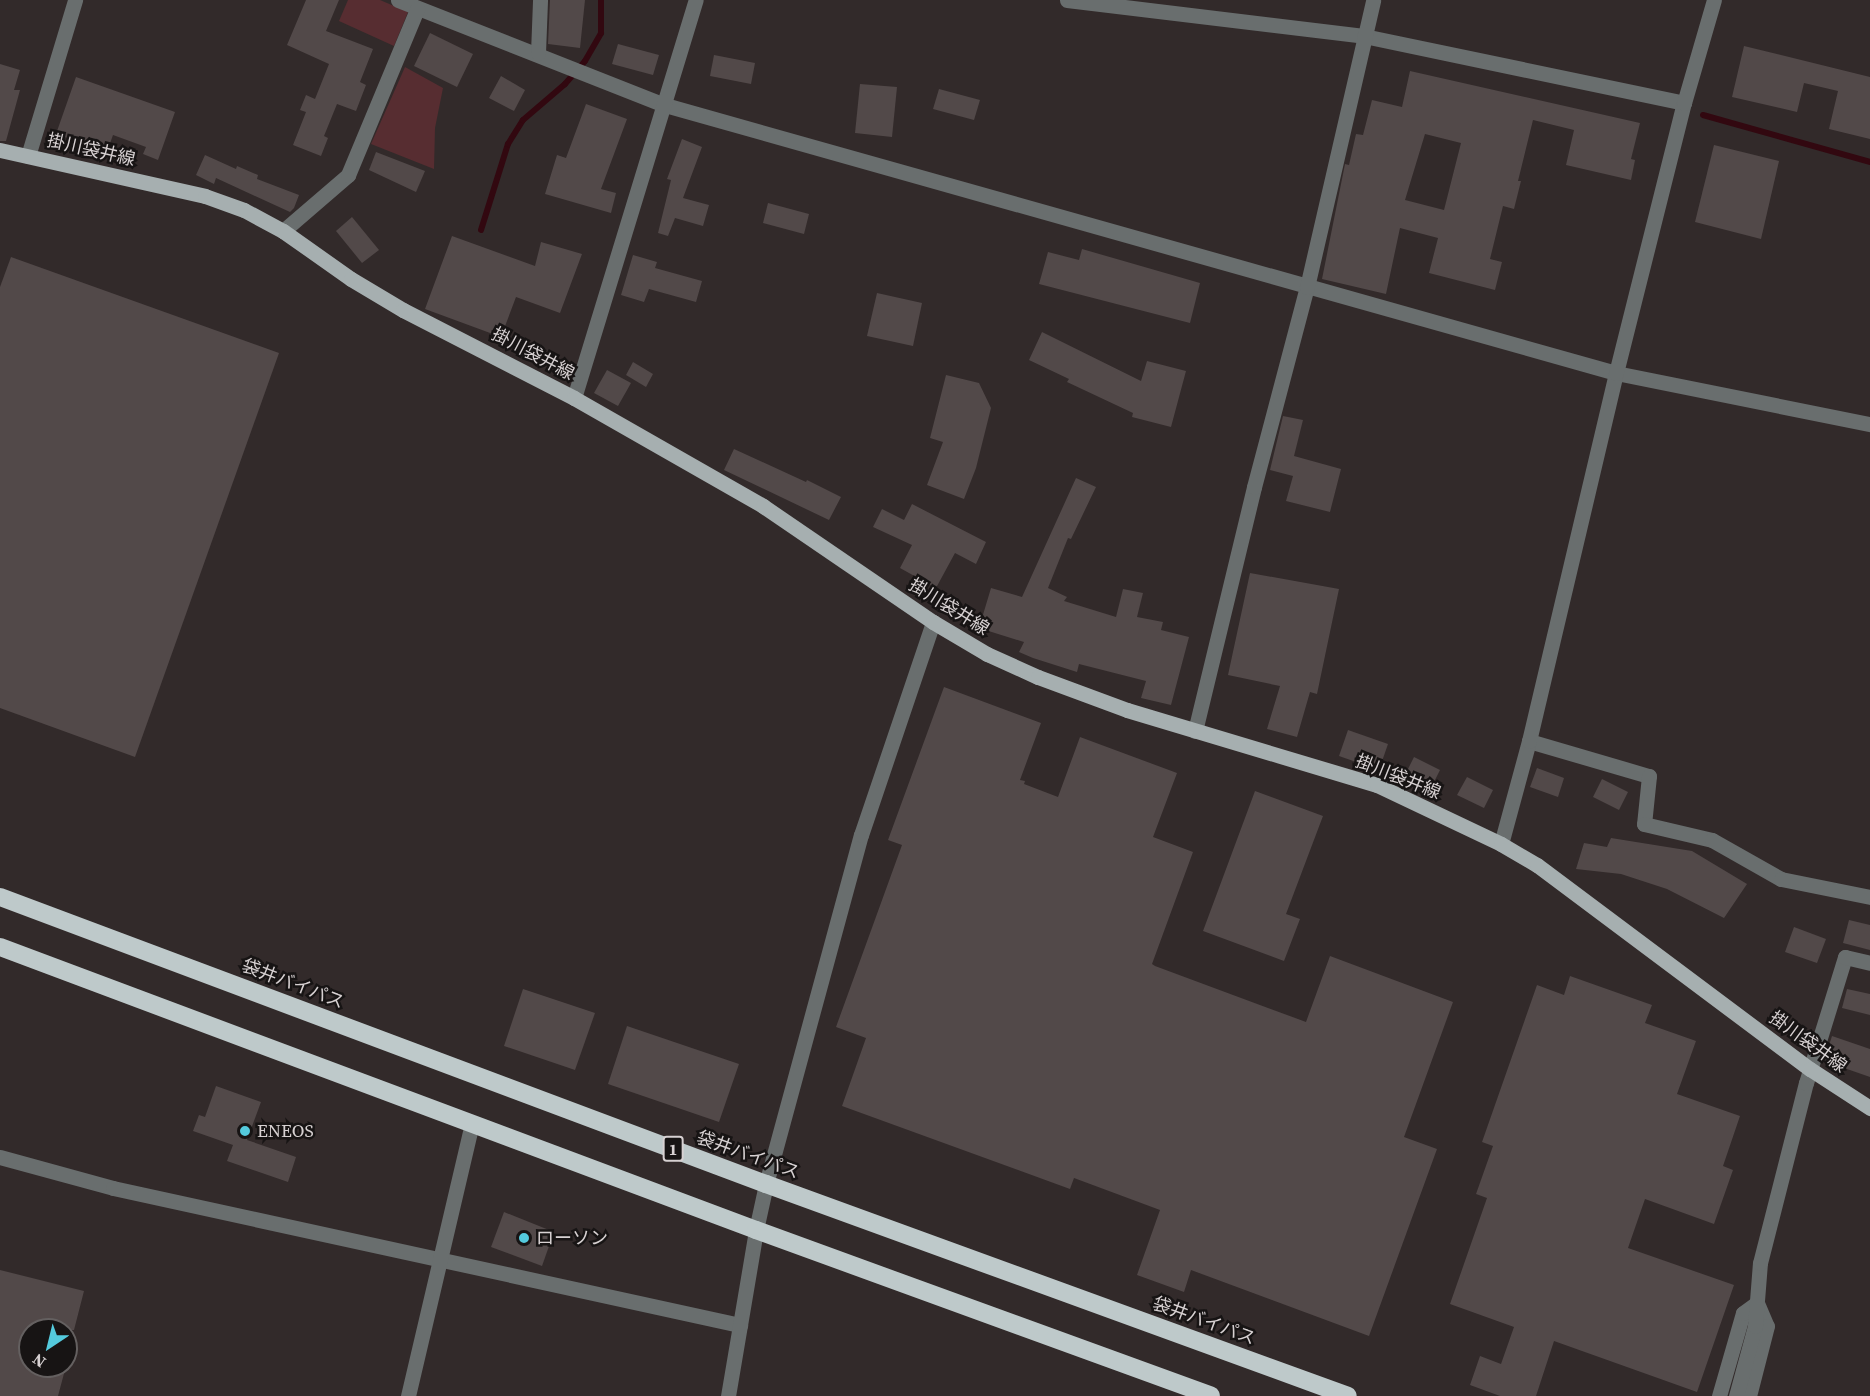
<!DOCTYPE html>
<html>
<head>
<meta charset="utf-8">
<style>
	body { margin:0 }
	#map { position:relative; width:1870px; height:1396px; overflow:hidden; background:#322a2a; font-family:"Source Serif 4","Noto Sans JP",serif }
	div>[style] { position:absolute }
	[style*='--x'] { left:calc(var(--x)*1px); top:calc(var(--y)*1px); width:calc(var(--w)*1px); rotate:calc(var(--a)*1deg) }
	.green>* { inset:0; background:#572d31 }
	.stream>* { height:6px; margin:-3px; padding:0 3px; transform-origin:3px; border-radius:3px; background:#320810 }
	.building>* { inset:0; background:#524949 }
	.minor>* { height:15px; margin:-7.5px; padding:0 7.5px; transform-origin:7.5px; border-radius:7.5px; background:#696e6e }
	.major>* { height:15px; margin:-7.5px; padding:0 7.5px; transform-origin:7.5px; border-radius:7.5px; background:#a6afb0 }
	.highway>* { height:18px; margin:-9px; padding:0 9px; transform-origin:9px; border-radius:9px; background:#bec9ca }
	.dots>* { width:16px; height:16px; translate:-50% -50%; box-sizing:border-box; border:3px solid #171414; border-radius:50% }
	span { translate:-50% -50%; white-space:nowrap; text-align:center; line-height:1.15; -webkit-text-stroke:5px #171414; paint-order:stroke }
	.shield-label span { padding:2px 4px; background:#171414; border:2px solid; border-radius:4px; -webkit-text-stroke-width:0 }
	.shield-label { font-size:16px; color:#d7d1d2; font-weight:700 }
	.street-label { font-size:18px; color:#d7d1d2 }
	.poi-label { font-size:18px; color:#d7d1d2 }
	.left { translate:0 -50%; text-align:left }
	.north { position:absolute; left:18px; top:1318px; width:60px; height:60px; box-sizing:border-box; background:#171414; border:2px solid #646060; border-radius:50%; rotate:215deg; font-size:16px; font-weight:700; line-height:24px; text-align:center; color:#d7d1d2 }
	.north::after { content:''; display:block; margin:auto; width:21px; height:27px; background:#54cadd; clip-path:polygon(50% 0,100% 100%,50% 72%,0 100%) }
</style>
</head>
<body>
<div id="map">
	<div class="green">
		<i style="clip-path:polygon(348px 0,380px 0,408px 12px,394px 46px,339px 21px)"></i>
		<i style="clip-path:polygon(405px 67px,443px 88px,435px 128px,434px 169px,371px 144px)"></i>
	</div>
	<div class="stream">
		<i style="--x:1703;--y:115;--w:173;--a:15.7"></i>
		<i style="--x:481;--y:230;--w:90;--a:-72.6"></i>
		<i style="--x:508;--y:144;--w:28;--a:-58"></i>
		<i style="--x:523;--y:120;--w:55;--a:-40.6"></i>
		<i style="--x:565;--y:84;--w:30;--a:-49"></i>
		<i style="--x:585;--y:61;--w:32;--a:-60"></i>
		<i style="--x:601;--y:33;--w:33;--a:-90"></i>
	</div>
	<div class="building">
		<i style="clip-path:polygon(306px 0,339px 0,326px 31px,373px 49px,360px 82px,366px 85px,356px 111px,337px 104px,324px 136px,328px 138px,321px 156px,293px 145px,306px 112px,300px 110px,306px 95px,315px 99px,329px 64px,287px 45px)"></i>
		<i style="clip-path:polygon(550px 0,585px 0,580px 48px,548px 44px)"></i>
		<i style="clip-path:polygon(430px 33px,473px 54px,457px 87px,414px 66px)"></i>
		<i style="clip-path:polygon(618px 44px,659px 55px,653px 75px,612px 64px)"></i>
		<i style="clip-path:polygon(1744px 46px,1870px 77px,1870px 139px,1829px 129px,1838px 91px,1804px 83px,1797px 112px,1732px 97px)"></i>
		<i style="clip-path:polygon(714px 55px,755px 63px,751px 84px,710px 76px)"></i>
		<i style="clip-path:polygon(0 64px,20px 70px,14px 90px,20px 90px,6px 141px,0 141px)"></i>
		<i style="clip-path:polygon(evenodd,1410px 71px,1640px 123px,1631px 159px,1635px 160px,1631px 180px,1566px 165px,1574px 130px,1533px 120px,1518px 181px,1521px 181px,1514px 209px,1503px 206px,1490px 259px,1502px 262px,1495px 290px,1429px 273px,1438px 238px,1400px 228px,1386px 294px,1322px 279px,1345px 164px,1349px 165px,1356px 134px,1363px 135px,1372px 100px,1402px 107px,1410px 71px,1425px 134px,1461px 143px,1444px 210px,1405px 200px,1425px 134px)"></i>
		<i style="clip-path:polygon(501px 76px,525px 90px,514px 111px,489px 98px)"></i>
		<i style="clip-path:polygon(76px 77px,175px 112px,158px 160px,143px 154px,146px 147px,113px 135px,107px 152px,56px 134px)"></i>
		<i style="clip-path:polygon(860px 84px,897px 87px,892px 137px,855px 133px)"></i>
		<i style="clip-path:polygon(939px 89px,980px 100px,974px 120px,933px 109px)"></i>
		<i style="clip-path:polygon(586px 104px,627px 119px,601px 189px,616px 193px,611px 213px,545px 194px,557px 155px,566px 158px)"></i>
		<i style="clip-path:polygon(682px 139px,702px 147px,683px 198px,709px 205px,703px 226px,675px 218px,668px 236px,658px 233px,671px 180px,667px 179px)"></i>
		<i style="clip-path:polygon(1714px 145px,1779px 161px,1761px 239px,1695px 222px)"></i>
		<i style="clip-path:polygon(376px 152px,425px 171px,416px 192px,369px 170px)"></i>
		<i style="clip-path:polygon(205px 155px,236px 169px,237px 166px,258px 175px,257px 179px,299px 195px,294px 208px,290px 212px,216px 178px,214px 184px,196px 175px)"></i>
		<i style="clip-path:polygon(768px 203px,809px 214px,804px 234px,763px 223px)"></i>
		<i style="clip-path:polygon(352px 217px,379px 250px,362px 263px,336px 231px)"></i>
		<i style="clip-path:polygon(452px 236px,535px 266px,541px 242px,582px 254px,560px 313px,516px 297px,501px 337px,425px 309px)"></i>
		<i style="clip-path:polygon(1082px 249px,1200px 283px,1190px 323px,1039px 284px,1048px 252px,1079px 260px)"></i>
		<i style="clip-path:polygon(633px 255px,657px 262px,655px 268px,702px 281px,696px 302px,649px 289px,644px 302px,621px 295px)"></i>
		<i style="clip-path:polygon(11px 257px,279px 353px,135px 757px,0 708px,0 287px)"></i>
		<i style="clip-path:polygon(877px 293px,922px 303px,913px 346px,867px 336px)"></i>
		<i style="clip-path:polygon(1042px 332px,1141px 381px,1147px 361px,1186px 371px,1171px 427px,1132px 417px,1133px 413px,1067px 382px,1069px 379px,1029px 360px)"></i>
		<i style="clip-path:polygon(633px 362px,653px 374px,646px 387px,626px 375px)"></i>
		<i style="clip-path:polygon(607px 370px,631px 383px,618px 406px,594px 393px)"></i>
		<i style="clip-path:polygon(946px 375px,979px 383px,991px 408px,976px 468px,964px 499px,927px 485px,943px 442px,930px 438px)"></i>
		<i style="clip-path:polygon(1283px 416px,1303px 420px,1294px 456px,1341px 469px,1330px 512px,1286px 501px,1293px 476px,1270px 470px)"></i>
		<i style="clip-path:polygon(734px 449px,806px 482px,807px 480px,841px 497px,829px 520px,724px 470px)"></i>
		<i style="clip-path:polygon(1076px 478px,1096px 487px,1071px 539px,1068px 538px,1048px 588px,1067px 597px,1064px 601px,1116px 617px,1123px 589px,1143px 593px,1137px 617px,1163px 622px,1161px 630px,1189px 637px,1171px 705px,1141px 698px,1146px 681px,1079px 664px,1077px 672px,1033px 658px,1019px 652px,1024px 642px,979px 628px,991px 588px,1022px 597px)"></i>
		<i style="clip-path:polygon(912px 504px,986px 542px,976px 564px,955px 553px,936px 588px,900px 568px,912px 545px,873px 527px,882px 509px,904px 520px)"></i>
		<i style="clip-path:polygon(1250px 573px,1339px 589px,1317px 694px,1310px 692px,1297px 737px,1267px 729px,1280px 686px,1228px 675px)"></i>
		<i style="clip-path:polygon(944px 687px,1041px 723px,1020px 780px,1025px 781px,1024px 784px,1058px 797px,1080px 737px,1177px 773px,1153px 837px,1193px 852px,1152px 964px,1155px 966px,1306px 1022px,1330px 956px,1453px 1002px,1404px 1137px,1437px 1149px,1369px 1336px,1191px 1270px,1184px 1292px,1137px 1275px,1160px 1210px,1074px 1178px,1070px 1189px,842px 1106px,866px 1038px,836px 1027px,902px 845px,888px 840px)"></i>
		<i style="clip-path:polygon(1348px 730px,1388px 744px,1379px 770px,1339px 756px)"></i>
		<i style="clip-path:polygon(1414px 757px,1440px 770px,1431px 788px,1405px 775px)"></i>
		<i style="clip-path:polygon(1537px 768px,1564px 778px,1558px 797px,1530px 787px)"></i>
		<i style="clip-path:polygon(1467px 777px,1493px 790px,1484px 808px,1457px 795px)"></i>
		<i style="clip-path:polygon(1602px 779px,1628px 792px,1619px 810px,1593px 797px)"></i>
		<i style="clip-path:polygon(1255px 791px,1323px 816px,1286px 914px,1300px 919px,1284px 961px,1203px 931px)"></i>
		<i style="clip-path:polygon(1611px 838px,1692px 851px,1747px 884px,1724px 918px,1667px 889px,1621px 874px,1576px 869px,1584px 843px,1607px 847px)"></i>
		<i style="clip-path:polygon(1849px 920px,1870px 925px,1870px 950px,1843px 943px)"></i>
		<i style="clip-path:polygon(1794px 927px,1826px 939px,1817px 963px,1785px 952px)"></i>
		<i style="clip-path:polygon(1570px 976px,1652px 1005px,1645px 1023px,1696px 1041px,1677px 1094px,1740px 1116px,1723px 1166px,1733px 1170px,1714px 1224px,1645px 1199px,1628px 1248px,1734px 1285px,1697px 1392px,1554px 1341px,1536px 1396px,1500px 1396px,1470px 1385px,1480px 1356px,1501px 1364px,1514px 1327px,1450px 1304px,1487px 1198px,1476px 1194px,1493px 1146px,1482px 1142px,1537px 985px,1564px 995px)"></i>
		<i style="clip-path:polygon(523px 989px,595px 1013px,575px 1070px,504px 1046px)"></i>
		<i style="clip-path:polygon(1847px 989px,1870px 994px,1870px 1015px,1842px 1008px)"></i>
		<i style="clip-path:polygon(627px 1026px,739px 1064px,719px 1122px,608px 1084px)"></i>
		<i style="clip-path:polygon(1832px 1036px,1870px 1049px,1870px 1077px,1824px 1061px)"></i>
		<i style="clip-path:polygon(216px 1086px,261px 1102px,247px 1140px,296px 1157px,288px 1182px,227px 1161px,233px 1145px,193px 1131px,199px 1115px,205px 1117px)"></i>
		<i style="clip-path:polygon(504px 1212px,554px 1232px,542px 1266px,491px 1247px)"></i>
		<i style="clip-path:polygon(0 1270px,84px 1291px,74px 1330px,30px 1330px,30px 1366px,66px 1366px,58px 1396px,0 1396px)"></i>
	</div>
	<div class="minor">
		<i style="--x:398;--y:0;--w:287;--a:21.5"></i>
		<i style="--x:665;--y:105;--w:988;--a:15.74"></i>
		<i style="--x:1616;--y:373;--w:259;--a:11.4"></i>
		<i style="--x:1067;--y:0;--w:299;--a:6.9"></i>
		<i style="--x:1364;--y:36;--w:327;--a:11.8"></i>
		<i style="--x:538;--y:53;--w:53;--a:-87.8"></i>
		<i style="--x:28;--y:156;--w:163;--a:-73.2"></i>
		<i style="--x:283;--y:231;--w:86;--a:-40.7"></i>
		<i style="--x:348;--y:175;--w:180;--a:-67.4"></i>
		<i style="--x:574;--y:398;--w:416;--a:-73"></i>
		<i style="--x:1195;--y:731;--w:251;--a:-76.4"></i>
		<i style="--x:1254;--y:487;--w:207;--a:-75.2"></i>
		<i style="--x:1307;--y:287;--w:294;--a:-77"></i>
		<i style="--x:1529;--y:741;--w:125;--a:16.3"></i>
		<i style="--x:1649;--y:776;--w:48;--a:95.9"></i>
		<i style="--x:1644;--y:824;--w:70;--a:13.2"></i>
		<i style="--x:1712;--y:840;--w:79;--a:29.5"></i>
		<i style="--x:1781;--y:879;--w:91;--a:11.4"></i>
		<i style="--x:1501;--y:844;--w:107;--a:-74.8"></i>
		<i style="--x:1529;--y:741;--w:378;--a:-76.7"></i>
		<i style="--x:1616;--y:373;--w:278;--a:-75.9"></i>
		<i style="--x:1684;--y:103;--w:107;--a:-73.8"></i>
		<i style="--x:0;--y:1157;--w:117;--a:15.3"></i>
		<i style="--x:113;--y:1188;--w:642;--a:12.33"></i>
		<i style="--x:408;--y:1396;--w:279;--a:-76.8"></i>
		<i style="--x:728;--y:1396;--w:168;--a:-80.4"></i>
		<i style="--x:756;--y:1230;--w:47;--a:-77.7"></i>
		<i style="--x:766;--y:1184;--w:362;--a:-74.8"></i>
		<i style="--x:861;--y:835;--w:225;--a:-71.3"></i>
		<i style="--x:1719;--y:1396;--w:86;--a:-73.9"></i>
		<i style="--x:1743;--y:1313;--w:17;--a:-36"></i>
		<i style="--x:1757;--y:1303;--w:25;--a:67"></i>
		<i style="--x:1767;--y:1326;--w:72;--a:104.4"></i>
		<i style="--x:1736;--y:1396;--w:73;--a:-74.8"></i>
		<i style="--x:1755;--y:1326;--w:63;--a:-85.5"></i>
		<i style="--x:1760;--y:1263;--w:186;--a:-75.7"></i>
		<i style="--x:1806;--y:1083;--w:132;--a:-72.8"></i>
		<i style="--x:1845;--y:957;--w:26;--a:13"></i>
	</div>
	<div class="major">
		<i style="--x:0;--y:150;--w:210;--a:12.6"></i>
		<i style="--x:205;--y:196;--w:41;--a:19.7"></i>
		<i style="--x:244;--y:210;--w:44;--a:28.3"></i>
		<i style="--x:283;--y:231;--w:83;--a:35.2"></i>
		<i style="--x:351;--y:279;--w:61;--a:30.8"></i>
		<i style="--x:403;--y:310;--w:192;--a:27.2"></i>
		<i style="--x:574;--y:398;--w:218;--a:29.7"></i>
		<i style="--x:763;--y:506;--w:206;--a:34.3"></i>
		<i style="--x:933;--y:622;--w:63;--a:30.7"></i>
		<i style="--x:987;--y:654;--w:56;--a:24.3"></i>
		<i style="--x:1038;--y:677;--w:95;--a:20.3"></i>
		<i style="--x:1127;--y:710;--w:261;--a:16.7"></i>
		<i style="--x:1377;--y:785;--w:137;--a:25.4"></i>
		<i style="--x:1501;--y:844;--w:42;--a:30.3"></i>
		<i style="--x:1537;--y:865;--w:341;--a:36.8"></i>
		<i style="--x:1810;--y:1069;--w:72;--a:33"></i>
	</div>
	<div class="highway">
		<i style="--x:0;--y:897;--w:818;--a:20.54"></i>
		<i style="--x:766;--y:1184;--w:619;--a:20.01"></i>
		<i style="--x:0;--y:947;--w:807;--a:20.52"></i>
		<i style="--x:756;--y:1230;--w:484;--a:20"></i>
	</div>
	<div class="dots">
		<i style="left:245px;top:1131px;background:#54cadd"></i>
		<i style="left:524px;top:1238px;background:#54cadd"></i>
	</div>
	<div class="shield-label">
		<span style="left:673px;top:1149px">1</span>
	</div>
	<div class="street-label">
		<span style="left:91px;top:150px;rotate:13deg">掛川袋井線</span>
		<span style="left:533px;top:354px;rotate:28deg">掛川袋井線</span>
		<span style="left:949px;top:607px;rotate:32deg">掛川袋井線</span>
		<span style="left:1398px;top:777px;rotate:22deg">掛川袋井線</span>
		<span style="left:293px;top:984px;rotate:21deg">袋井バイパス</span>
		<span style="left:1808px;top:1042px;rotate:36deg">掛川袋井線</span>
		<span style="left:748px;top:1155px;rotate:20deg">袋井バイパス</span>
		<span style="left:1204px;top:1321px;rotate:20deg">袋井バイパス</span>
	</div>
	<div class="poi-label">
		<span class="left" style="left:257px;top:1131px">ENEOS</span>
		<span class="left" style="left:536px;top:1238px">ローソン</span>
	</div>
	<div class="north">N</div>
</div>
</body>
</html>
